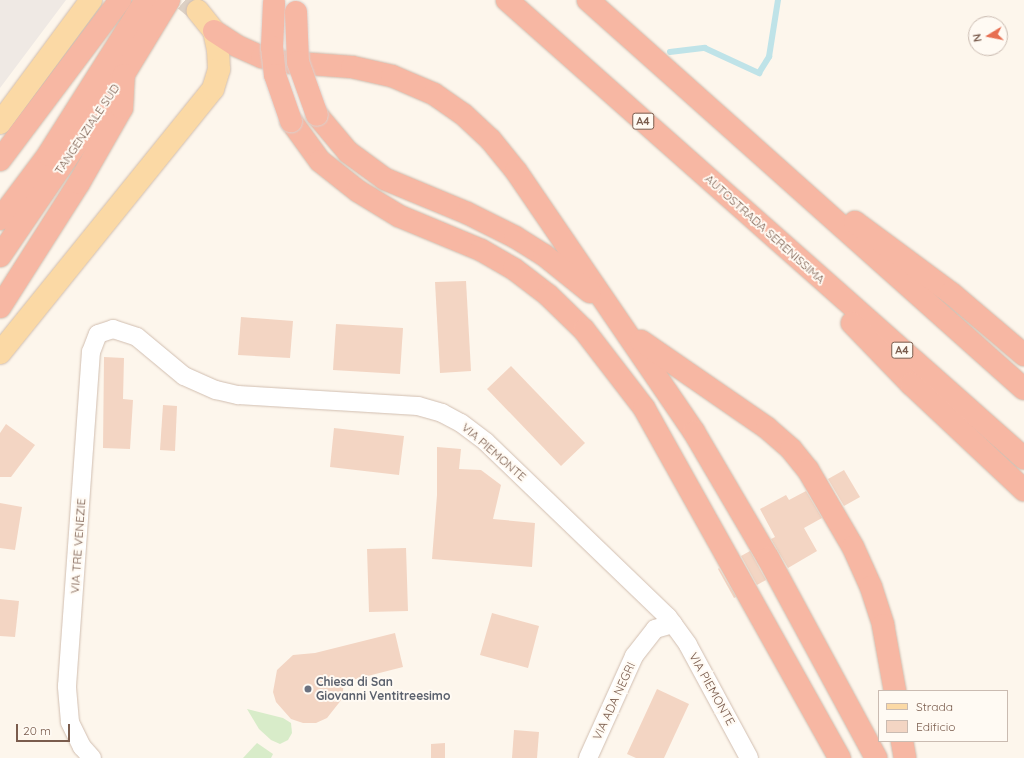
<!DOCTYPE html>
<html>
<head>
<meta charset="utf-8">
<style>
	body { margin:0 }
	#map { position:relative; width:1024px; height:758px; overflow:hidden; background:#fdf6ec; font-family:Quicksand,sans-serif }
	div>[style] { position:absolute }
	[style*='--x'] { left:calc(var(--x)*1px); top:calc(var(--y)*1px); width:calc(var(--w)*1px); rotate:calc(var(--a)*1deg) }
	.industrial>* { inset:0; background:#efe9e4 }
	.green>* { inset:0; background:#d8ecc9 }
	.stream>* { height:5.5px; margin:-2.75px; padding:0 2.75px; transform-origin:2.75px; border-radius:2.75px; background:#bfe3e8 }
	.building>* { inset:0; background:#f3d5c3 }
	.major-tunnel>* { height:22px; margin-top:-11px; transform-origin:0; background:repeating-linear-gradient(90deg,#dcd0c4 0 22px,transparent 0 33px) }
	.roads { filter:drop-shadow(0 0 1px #d1beb0) drop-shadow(0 0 1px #d1beb0) }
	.minor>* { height:18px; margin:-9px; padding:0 9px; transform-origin:9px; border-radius:9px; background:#fff }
	.major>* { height:22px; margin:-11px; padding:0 11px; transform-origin:11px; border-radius:11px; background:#fbd9a5 }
	.highway>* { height:22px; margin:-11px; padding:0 11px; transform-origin:11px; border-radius:11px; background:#f7b7a3 }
	.bridges { filter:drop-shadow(0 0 1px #dad1cd) drop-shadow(0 0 1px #dad1cd) }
	.highway-bridge>* { height:22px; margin:-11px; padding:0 11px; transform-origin:11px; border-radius:11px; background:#f7b7a3 }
	.dots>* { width:11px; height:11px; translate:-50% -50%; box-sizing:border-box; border:2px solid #fffaf3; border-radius:50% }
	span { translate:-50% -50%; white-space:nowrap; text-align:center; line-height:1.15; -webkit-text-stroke:4px #fffaf3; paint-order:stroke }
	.shield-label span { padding:1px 3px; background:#fffaf3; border:1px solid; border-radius:3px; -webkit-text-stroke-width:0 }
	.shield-label { font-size:11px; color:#7a5c4d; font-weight:700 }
	.street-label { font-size:12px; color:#7a5c4d }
	.worship-label { font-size:12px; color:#5b616d; font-weight:700 }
	.left { translate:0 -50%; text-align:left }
	.legend { position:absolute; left:878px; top:690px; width:130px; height:52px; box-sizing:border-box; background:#fffaf3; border:1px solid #cabbb1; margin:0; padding:5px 7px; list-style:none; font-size:12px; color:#7a5c4d }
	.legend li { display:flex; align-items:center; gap:8px; height:20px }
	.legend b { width:20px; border:1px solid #cabbb1 }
	.north { position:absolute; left:968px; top:16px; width:40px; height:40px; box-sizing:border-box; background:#fffaf3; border:1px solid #cabbb1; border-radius:50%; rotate:260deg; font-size:11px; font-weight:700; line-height:16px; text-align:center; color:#7a5c4d }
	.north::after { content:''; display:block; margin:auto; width:14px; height:18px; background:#e76f51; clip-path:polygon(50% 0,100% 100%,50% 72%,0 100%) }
	.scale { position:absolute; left:16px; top:724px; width:54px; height:18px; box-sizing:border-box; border:2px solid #7a5c4d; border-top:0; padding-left:5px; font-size:12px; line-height:14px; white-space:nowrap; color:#7a5c4d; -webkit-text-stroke:3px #fffaf3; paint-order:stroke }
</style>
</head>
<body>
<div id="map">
	<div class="industrial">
		<i style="clip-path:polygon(0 0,66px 0,0 88px)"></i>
	</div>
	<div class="green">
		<i style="clip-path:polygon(247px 709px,283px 718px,291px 723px,292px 733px,288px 740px,280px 744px,271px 740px,259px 729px)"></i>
		<i style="clip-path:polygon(257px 743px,273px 754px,271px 758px,243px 758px)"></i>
	</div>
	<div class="stream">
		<i style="--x:670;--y:52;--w:35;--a:-7"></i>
		<i style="--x:705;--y:48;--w:60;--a:24.8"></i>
		<i style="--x:759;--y:73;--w:19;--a:-58"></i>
		<i style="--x:769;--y:57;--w:58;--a:-81"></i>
	</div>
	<div class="building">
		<i style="clip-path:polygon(466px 281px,471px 371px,440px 373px,435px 282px)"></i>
		<i style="clip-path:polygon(241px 317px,293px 321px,290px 358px,238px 355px)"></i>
		<i style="clip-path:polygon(336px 324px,403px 328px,400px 374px,333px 370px)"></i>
		<i style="clip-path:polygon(104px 357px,124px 358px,123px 399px,133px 400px,130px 449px,103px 448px)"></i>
		<i style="clip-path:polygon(511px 366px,585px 443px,561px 466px,487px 389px)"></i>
		<i style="clip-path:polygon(163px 405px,177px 406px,175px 451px,160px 450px)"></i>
		<i style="clip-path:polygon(6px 424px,35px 445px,11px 477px,0 477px,0 433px)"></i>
		<i style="clip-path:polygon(334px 428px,404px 436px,399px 475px,330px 467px)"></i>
		<i style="clip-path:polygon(437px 447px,461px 449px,459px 469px,481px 470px,501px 485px,493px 519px,535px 523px,532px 567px,432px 559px,437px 495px)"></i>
		<i style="clip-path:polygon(844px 470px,860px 497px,844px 506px,828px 479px)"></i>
		<i style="clip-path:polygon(806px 491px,822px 518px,804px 528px,817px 551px,788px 568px,771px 539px,775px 537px,760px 509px,786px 495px,789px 500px)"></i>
		<i style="clip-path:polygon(0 503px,22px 507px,15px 550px,0 548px)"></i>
		<i style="clip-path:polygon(406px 548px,408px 611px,369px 612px,367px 549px)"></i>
		<i style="clip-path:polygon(750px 551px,766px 580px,757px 585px,741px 556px)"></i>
		<i style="clip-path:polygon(719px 568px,736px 597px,734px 598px,718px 569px)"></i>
		<i style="clip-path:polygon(0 599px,19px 601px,15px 637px,0 636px)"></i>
		<i style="clip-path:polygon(492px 613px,539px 626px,528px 668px,480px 655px)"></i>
		<i style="clip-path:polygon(395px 633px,403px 667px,344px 682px,342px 699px,327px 718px,316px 723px,303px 723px,291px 719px,276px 702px,273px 692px,277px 670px,293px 655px,315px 653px)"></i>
		<i style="clip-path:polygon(657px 689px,689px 704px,664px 758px,636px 758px,627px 754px)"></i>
		<i style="clip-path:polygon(514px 730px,539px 732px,537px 758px,512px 758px)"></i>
		<i style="clip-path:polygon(445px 743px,445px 758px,431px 758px,431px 744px)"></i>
	</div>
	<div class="major-tunnel">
		<i style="--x:185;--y:0;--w:17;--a:40"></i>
	</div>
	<div class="roads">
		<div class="minor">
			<i style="--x:92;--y:758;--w:15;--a:-132"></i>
			<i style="--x:82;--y:747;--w:28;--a:-116"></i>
			<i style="--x:70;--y:722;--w:36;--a:-95"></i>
			<i style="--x:67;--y:686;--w:335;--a:-85.9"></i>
			<i style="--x:91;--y:352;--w:19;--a:-69"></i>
			<i style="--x:98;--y:334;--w:16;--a:-18"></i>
			<i style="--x:113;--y:329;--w:25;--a:18"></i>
			<i style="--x:137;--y:337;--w:61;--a:39.7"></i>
			<i style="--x:184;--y:376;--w:35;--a:24"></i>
			<i style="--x:216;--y:390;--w:23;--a:13"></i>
			<i style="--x:238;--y:395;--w:180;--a:3.5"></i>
			<i style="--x:418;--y:406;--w:25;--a:16"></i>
			<i style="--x:442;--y:413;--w:21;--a:28"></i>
			<i style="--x:461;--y:423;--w:31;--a:37"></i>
			<i style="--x:486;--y:442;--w:252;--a:43.9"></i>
			<i style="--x:668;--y:617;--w:34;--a:54"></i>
			<i style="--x:688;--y:645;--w:128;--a:61.6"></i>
			<i style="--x:588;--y:758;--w:112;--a:-65.7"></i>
			<i style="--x:634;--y:656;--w:34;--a:-52"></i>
			<i style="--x:655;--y:629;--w:19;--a:-16"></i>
		</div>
		<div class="major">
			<i style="--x:0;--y:123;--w:153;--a:-53.5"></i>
			<i style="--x:0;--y:353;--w:339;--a:-51.1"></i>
			<i style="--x:213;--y:89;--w:21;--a:-73"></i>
			<i style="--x:219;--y:69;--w:19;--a:-93"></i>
			<i style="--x:218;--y:50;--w:19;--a:-102"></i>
			<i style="--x:214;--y:31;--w:26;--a:-129"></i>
		</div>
		<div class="highway">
			<i style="--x:507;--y:0;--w:691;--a:41.54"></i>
			<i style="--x:588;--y:0;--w:584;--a:41.74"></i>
			<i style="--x:214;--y:31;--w:27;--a:33"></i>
			<i style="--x:237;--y:46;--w:27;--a:24"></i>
			<i style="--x:262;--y:57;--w:23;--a:13"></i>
			<i style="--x:284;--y:62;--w:68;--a:4.2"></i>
			<i style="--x:352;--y:67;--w:41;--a:12.7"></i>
			<i style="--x:392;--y:76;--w:46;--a:23.2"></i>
			<i style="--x:434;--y:94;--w:35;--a:35"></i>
			<i style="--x:463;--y:114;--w:37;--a:43"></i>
			<i style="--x:490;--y:139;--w:41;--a:50.9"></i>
			<i style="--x:516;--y:171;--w:316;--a:55.7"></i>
			<i style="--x:694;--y:432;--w:146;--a:59.6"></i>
			<i style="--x:768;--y:558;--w:227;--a:61.6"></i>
			<i style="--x:317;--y:115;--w:48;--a:50"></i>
			<i style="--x:348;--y:152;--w:46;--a:36.1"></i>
			<i style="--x:385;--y:179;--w:89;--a:22.5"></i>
			<i style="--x:467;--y:213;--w:54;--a:26.6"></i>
			<i style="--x:515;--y:237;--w:34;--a:32"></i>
			<i style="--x:544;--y:255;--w:59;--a:38.8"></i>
			<i style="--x:291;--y:121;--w:49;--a:54.1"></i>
			<i style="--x:320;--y:161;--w:48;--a:38.3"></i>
			<i style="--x:358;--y:191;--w:48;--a:31.4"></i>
			<i style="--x:399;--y:216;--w:89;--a:22.5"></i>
			<i style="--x:481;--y:250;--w:38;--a:30"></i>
			<i style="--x:514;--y:269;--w:43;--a:37.4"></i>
			<i style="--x:548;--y:295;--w:50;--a:44.2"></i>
			<i style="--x:584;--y:330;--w:98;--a:52.4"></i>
			<i style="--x:644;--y:408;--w:401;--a:60.8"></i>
			<i style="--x:0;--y:160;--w:200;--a:-53.1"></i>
			<i style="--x:0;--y:219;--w:80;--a:-53.1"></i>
			<i style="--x:48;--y:155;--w:183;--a:-57.7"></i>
			<i style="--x:855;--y:222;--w:119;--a:36.5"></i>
			<i style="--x:951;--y:293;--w:96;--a:40.3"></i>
			<i style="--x:0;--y:256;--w:220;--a:-55.7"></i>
			<i style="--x:124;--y:74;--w:87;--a:-58.7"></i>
			<i style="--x:0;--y:307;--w:147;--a:-57.5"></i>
			<i style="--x:79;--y:183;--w:86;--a:-60.2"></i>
			<i style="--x:122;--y:108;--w:33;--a:-87"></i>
			<i style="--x:852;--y:323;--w:85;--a:46"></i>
			<i style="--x:911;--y:384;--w:155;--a:43.2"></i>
			<i style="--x:641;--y:341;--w:153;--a:34.6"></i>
			<i style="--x:767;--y:428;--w:32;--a:41"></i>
			<i style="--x:791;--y:449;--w:27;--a:51"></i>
			<i style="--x:808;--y:470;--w:89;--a:59.7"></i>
			<i style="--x:853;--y:547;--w:44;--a:65.8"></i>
			<i style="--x:871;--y:587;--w:40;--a:72"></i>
			<i style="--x:883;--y:625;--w:67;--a:79.7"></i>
			<i style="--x:902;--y:741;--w:17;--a:80"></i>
		</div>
	</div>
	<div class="bridges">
		<div class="highway-bridge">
			<i style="--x:274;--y:3;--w:44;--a:92.6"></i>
			<i style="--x:272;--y:47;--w:28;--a:84"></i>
			<i style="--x:275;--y:75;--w:49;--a:70.8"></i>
			<i style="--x:296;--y:12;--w:50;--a:87.7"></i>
			<i style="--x:298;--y:62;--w:56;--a:70.3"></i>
		</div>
	</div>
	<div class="dots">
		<i style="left:308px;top:689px;background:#6b7280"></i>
	</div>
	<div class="shield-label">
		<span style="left:643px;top:121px">A4</span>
		<span style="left:902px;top:350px">A4</span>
	</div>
	<div class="street-label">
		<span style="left:87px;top:129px;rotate:-56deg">TANGENZIALE SUD</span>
		<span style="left:765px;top:229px;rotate:42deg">AUTOSTRADA SERENISSIMA</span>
		<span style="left:494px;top:452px;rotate:41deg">VIA PIEMONTE</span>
		<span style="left:78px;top:546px;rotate:-86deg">VIA TRE VENEZIE</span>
		<span style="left:712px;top:689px;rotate:61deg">VIA PIEMONTE</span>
		<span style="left:614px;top:701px;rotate:-65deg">VIA ADA NEGRI</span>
	</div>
	<div class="worship-label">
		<span class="left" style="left:316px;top:689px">Chiesa di San<br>Giovanni Ventitreesimo</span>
	</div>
	<ul class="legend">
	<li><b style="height:5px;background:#fbd9a5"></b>Strada</li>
	<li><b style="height:11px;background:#f3d5c3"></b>Edificio</li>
	</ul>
	<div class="north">N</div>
	<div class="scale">20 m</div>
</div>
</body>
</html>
